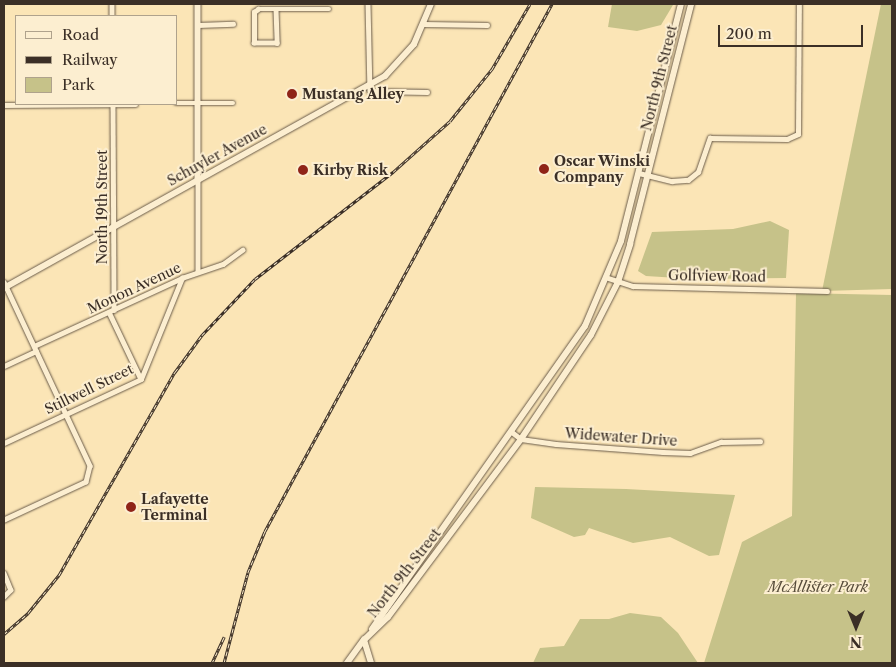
<!DOCTYPE html>
<html>
<head>
<meta charset="utf-8">
<style>
	body { margin:0 }
	#map { position:relative; width:896px; height:667px; overflow:hidden; background:#fbe5b6; font-family:"Libre Caslon Text",serif }
	div>[style] { position:absolute }
	[style*='--x'] { left:calc(var(--x)*1px); top:calc(var(--y)*1px); width:calc(var(--w)*1px); rotate:calc(var(--a)*1deg) }
	.green>* { inset:0; background:#c6c289 }
	.roads { filter:drop-shadow(0 0 1px #6b5c4a) drop-shadow(0 0 1px #6b5c4a) }
	.minor>* { height:4.5px; margin:-2.25px; padding:0 2.25px; transform-origin:2.25px; border-radius:2.25px; background:#fceed0 }
	.tertiary>* { height:5.5px; margin:-2.75px; padding:0 2.75px; transform-origin:2.75px; border-radius:2.75px; background:#fceed0 }
	.secondary>* { height:6px; margin:-3px; padding:0 3px; transform-origin:3px; border-radius:3px; background:#fceed0 }
	.rail>* { height:3px; margin-top:-1.5px; transform-origin:0; background:repeating-linear-gradient(90deg,#fceed0 0 4px,#3b2f26 0 8px); box-sizing:border-box; border-block:1px solid #3b2f26 }
	.dots>* { width:14px; height:14px; translate:-50% -50%; box-sizing:border-box; border:2px solid #fceed0; border-radius:50% }
	span { translate:-50% -50%; white-space:nowrap; text-align:center; line-height:1.15; -webkit-text-stroke:4px #fceed0; paint-order:stroke }
	.street-label { font-size:14px; color:#3b2f26 }
	.poi-label { font-size:14px; color:#3b2f26; font-weight:700 }
	.left { translate:0 -50%; text-align:left }
	.park-label { font-size:14px; color:#574c3a; font-style:italic }
	.frame { position:absolute; inset:0; border:5px solid #3b2f26; pointer-events:none }
	.legend { position:absolute; left:15px; top:15px; width:162px; height:90px; box-sizing:border-box; background:#fceed0; border:1px solid #afa28c; margin:0; padding:6px 9px; list-style:none; font-size:15px; color:#3b2f26 }
	.legend li { display:flex; align-items:center; gap:10px; height:25px }
	.legend b { width:25px; border:1px solid #afa28c }
	.north { position:absolute; left:831px; top:602px; width:50px; height:50px; -webkit-text-stroke:4px #fceed0; paint-order:stroke; rotate:180deg; font-size:14px; font-weight:700; line-height:20px; text-align:center; color:#3b2f26 }
	.north::after { content:''; display:block; margin:auto; width:18px; height:22px; background:#3b2f26; clip-path:polygon(50% 0,100% 100%,50% 72%,0 100%) }
	.scale { position:absolute; left:718px; top:25px; width:145px; height:22px; box-sizing:border-box; border:2px solid #3b2f26; border-top:0; padding-left:6px; font-size:15px; line-height:18px; white-space:nowrap; color:#3b2f26; -webkit-text-stroke:4px #fceed0; paint-order:stroke }
</style>
</head>
<body>
<div id="map">
	<div class="green">
		<i style="clip-path:polygon(612px 4px,672px 4px,673px 5px,661px 25px,637px 31px,608px 27px)"></i>
		<i style="clip-path:polygon(881px 4px,892px 4px,892px 289px,822px 291px)"></i>
		<i style="clip-path:polygon(770px 221px,789px 230px,786px 278px,694px 279px,646px 276px,638px 271px,652px 232px,733px 229px)"></i>
		<i style="clip-path:polygon(796px 293px,892px 295px,892px 663px,704px 663px,742px 542px,792px 516px)"></i>
		<i style="clip-path:polygon(535px 487px,626px 489px,735px 495px,719px 555px,709px 556px,670px 537px,633px 543px,589px 528px,585px 535px,574px 537px,531px 518px)"></i>
		<i style="clip-path:polygon(630px 613px,661px 617px,678px 633px,698px 663px,533px 663px,540px 648px,564px 646px,580px 619px,609px 619px)"></i>
	</div>
	<div class="roads">
		<div class="minor">
			<i style="--x:112;--y:4;--w:12;--a:90"></i>
			<i style="--x:368;--y:4;--w:87;--a:88.7"></i>
			<i style="--x:370;--y:91;--w:57;--a:1"></i>
			<i style="--x:258;--y:9;--w:18;--a:0"></i>
			<i style="--x:276;--y:9;--w:34;--a:88"></i>
			<i style="--x:277;--y:43;--w:23;--a:180"></i>
			<i style="--x:254;--y:43;--w:31;--a:-90"></i>
			<i style="--x:254;--y:12;--w:5;--a:-37"></i>
			<i style="--x:276;--y:9;--w:53;--a:0"></i>
			<i style="--x:424;--y:24;--w:63;--a:0.9"></i>
			<i style="--x:198;--y:25;--w:35;--a:-2"></i>
			<i style="--x:176;--y:103;--w:57;--a:0"></i>
			<i style="--x:113;--y:104;--w:206;--a:89.7"></i>
			<i style="--x:4;--y:105;--w:131;--a:-0.4"></i>
			<i style="--x:639;--y:173;--w:34;--a:14"></i>
			<i style="--x:672;--y:181;--w:16;--a:-4"></i>
			<i style="--x:688;--y:180;--w:13;--a:-39"></i>
			<i style="--x:698;--y:172;--w:36;--a:-71"></i>
			<i style="--x:710;--y:138;--w:77;--a:0.7"></i>
			<i style="--x:787;--y:139;--w:12;--a:-24"></i>
			<i style="--x:798;--y:134;--w:130;--a:-89.6"></i>
			<i style="--x:198;--y:179;--w:93;--a:90"></i>
			<i style="--x:608;--y:278;--w:26;--a:18"></i>
			<i style="--x:633;--y:286;--w:194;--a:1.5"></i>
			<i style="--x:4;--y:282;--w:203;--a:64.9"></i>
			<i style="--x:90;--y:466;--w:16;--a:104"></i>
			<i style="--x:86;--y:482;--w:90;--a:155.1"></i>
			<i style="--x:109;--y:312;--w:74;--a:64.5"></i>
			<i style="--x:34;--y:346;--w:163;--a:-24.7"></i>
			<i style="--x:182;--y:278;--w:43;--a:-18.9"></i>
			<i style="--x:223;--y:264;--w:24;--a:-36"></i>
			<i style="--x:4;--y:366;--w:35;--a:-25"></i>
			<i style="--x:512;--y:432;--w:11;--a:38"></i>
			<i style="--x:521;--y:439;--w:35;--a:8"></i>
			<i style="--x:556;--y:444;--w:107;--a:4.3"></i>
			<i style="--x:663;--y:452;--w:27;--a:2"></i>
			<i style="--x:690;--y:453;--w:33;--a:-20"></i>
			<i style="--x:721;--y:442;--w:39;--a:-1"></i>
			<i style="--x:4;--y:443;--w:151;--a:-25"></i>
			<i style="--x:141;--y:379;--w:109;--a:-67.9"></i>
			<i style="--x:4;--y:573;--w:18;--a:68"></i>
			<i style="--x:11;--y:590;--w:10;--a:135"></i>
		</div>
		<div class="tertiary">
			<i style="--x:198;--y:4;--w:175;--a:90"></i>
			<i style="--x:347;--y:663;--w:29;--a:-54"></i>
		</div>
		<div class="secondary">
			<i style="--x:4;--y:288;--w:436;--a:-29.1"></i>
			<i style="--x:385;--y:76;--w:43;--a:-47.8"></i>
			<i style="--x:414;--y:44;--w:43;--a:-67"></i>
			<i style="--x:372;--y:629;--w:370;--a:-54.9"></i>
			<i style="--x:585;--y:326;--w:92;--a:-67"></i>
			<i style="--x:621;--y:241;--w:244;--a:-75.8"></i>
			<i style="--x:364;--y:640;--w:33;--a:-44"></i>
			<i style="--x:388;--y:617;--w:222;--a:-53.2"></i>
			<i style="--x:521;--y:439;--w:125;--a:-56.1"></i>
			<i style="--x:591;--y:335;--w:59;--a:-63"></i>
			<i style="--x:618;--y:282;--w:40;--a:-72"></i>
			<i style="--x:630;--y:244;--w:248;--a:-75.7"></i>
			<i style="--x:364;--y:640;--w:24;--a:73"></i>
		</div>
	</div>
	<div class="rail">
		<i style="--x:4;--y:634;--w:32;--a:-41"></i>
		<i style="--x:28;--y:613;--w:49;--a:-50.8"></i>
		<i style="--x:59;--y:575;--w:234;--a:-60.3"></i>
		<i style="--x:175;--y:372;--w:46;--a:-53.9"></i>
		<i style="--x:202;--y:335;--w:77;--a:-46.6"></i>
		<i style="--x:255;--y:279;--w:175;--a:-37.8"></i>
		<i style="--x:393;--y:172;--w:76;--a:-41.8"></i>
		<i style="--x:450;--y:121;--w:67;--a:-51.1"></i>
		<i style="--x:492;--y:69;--w:75;--a:-59.7"></i>
		<i style="--x:212;--y:663;--w:29;--a:-65"></i>
		<i style="--x:224;--y:663;--w:94;--a:-75.2"></i>
		<i style="--x:248;--y:572;--w:44;--a:-67.5"></i>
		<i style="--x:265;--y:531;--w:600;--a:-61.43"></i>
	</div>
	<div class="dots">
		<i style="left:292px;top:94px;background:#8f2418"></i>
		<i style="left:544px;top:169px;background:#8f2418"></i>
		<i style="left:303px;top:170px;background:#8f2418"></i>
		<i style="left:131px;top:507px;background:#8f2418"></i>
	</div>
	<div class="street-label">
		<span style="left:659px;top:78px;rotate:-76deg">North 9th Street</span>
		<span style="left:217px;top:155px;rotate:-29deg">Schuyler Avenue</span>
		<span style="left:102px;top:207px;rotate:-90deg">North 19th Street</span>
		<span style="left:717px;top:276px;rotate:1deg">Golfview Road</span>
		<span style="left:134px;top:288px;rotate:-25deg">Monon Avenue</span>
		<span style="left:89px;top:389px;rotate:-26deg">Stillwell Street</span>
		<span style="left:621px;top:437px;rotate:4deg">Widewater Drive</span>
		<span style="left:404px;top:573px;rotate:-52deg">North 9th Street</span>
	</div>
	<div class="poi-label">
		<span class="left" style="left:302px;top:94px">Mustang Alley</span>
		<span class="left" style="left:554px;top:169px">Oscar Winski<br>Company</span>
		<span class="left" style="left:313px;top:170px">Kirby Risk</span>
		<span class="left" style="left:141px;top:507px">Lafayette<br>Terminal</span>
	</div>
	<div class="park-label">
		<span style="left:818px;top:587px">McAllister Park</span>
	</div>
	<div class="frame"></div>
	<ul class="legend">
	<li><b style="height:6px;background:#fceed0"></b>Road</li>
	<li><b style="height:6px;background:#3b2f26"></b>Railway</li>
	<li><b style="height:14px;background:#c6c289"></b>Park</li>
	</ul>
	<div class="north">N</div>
	<div class="scale">200 m</div>
</div>
</body>
</html>
